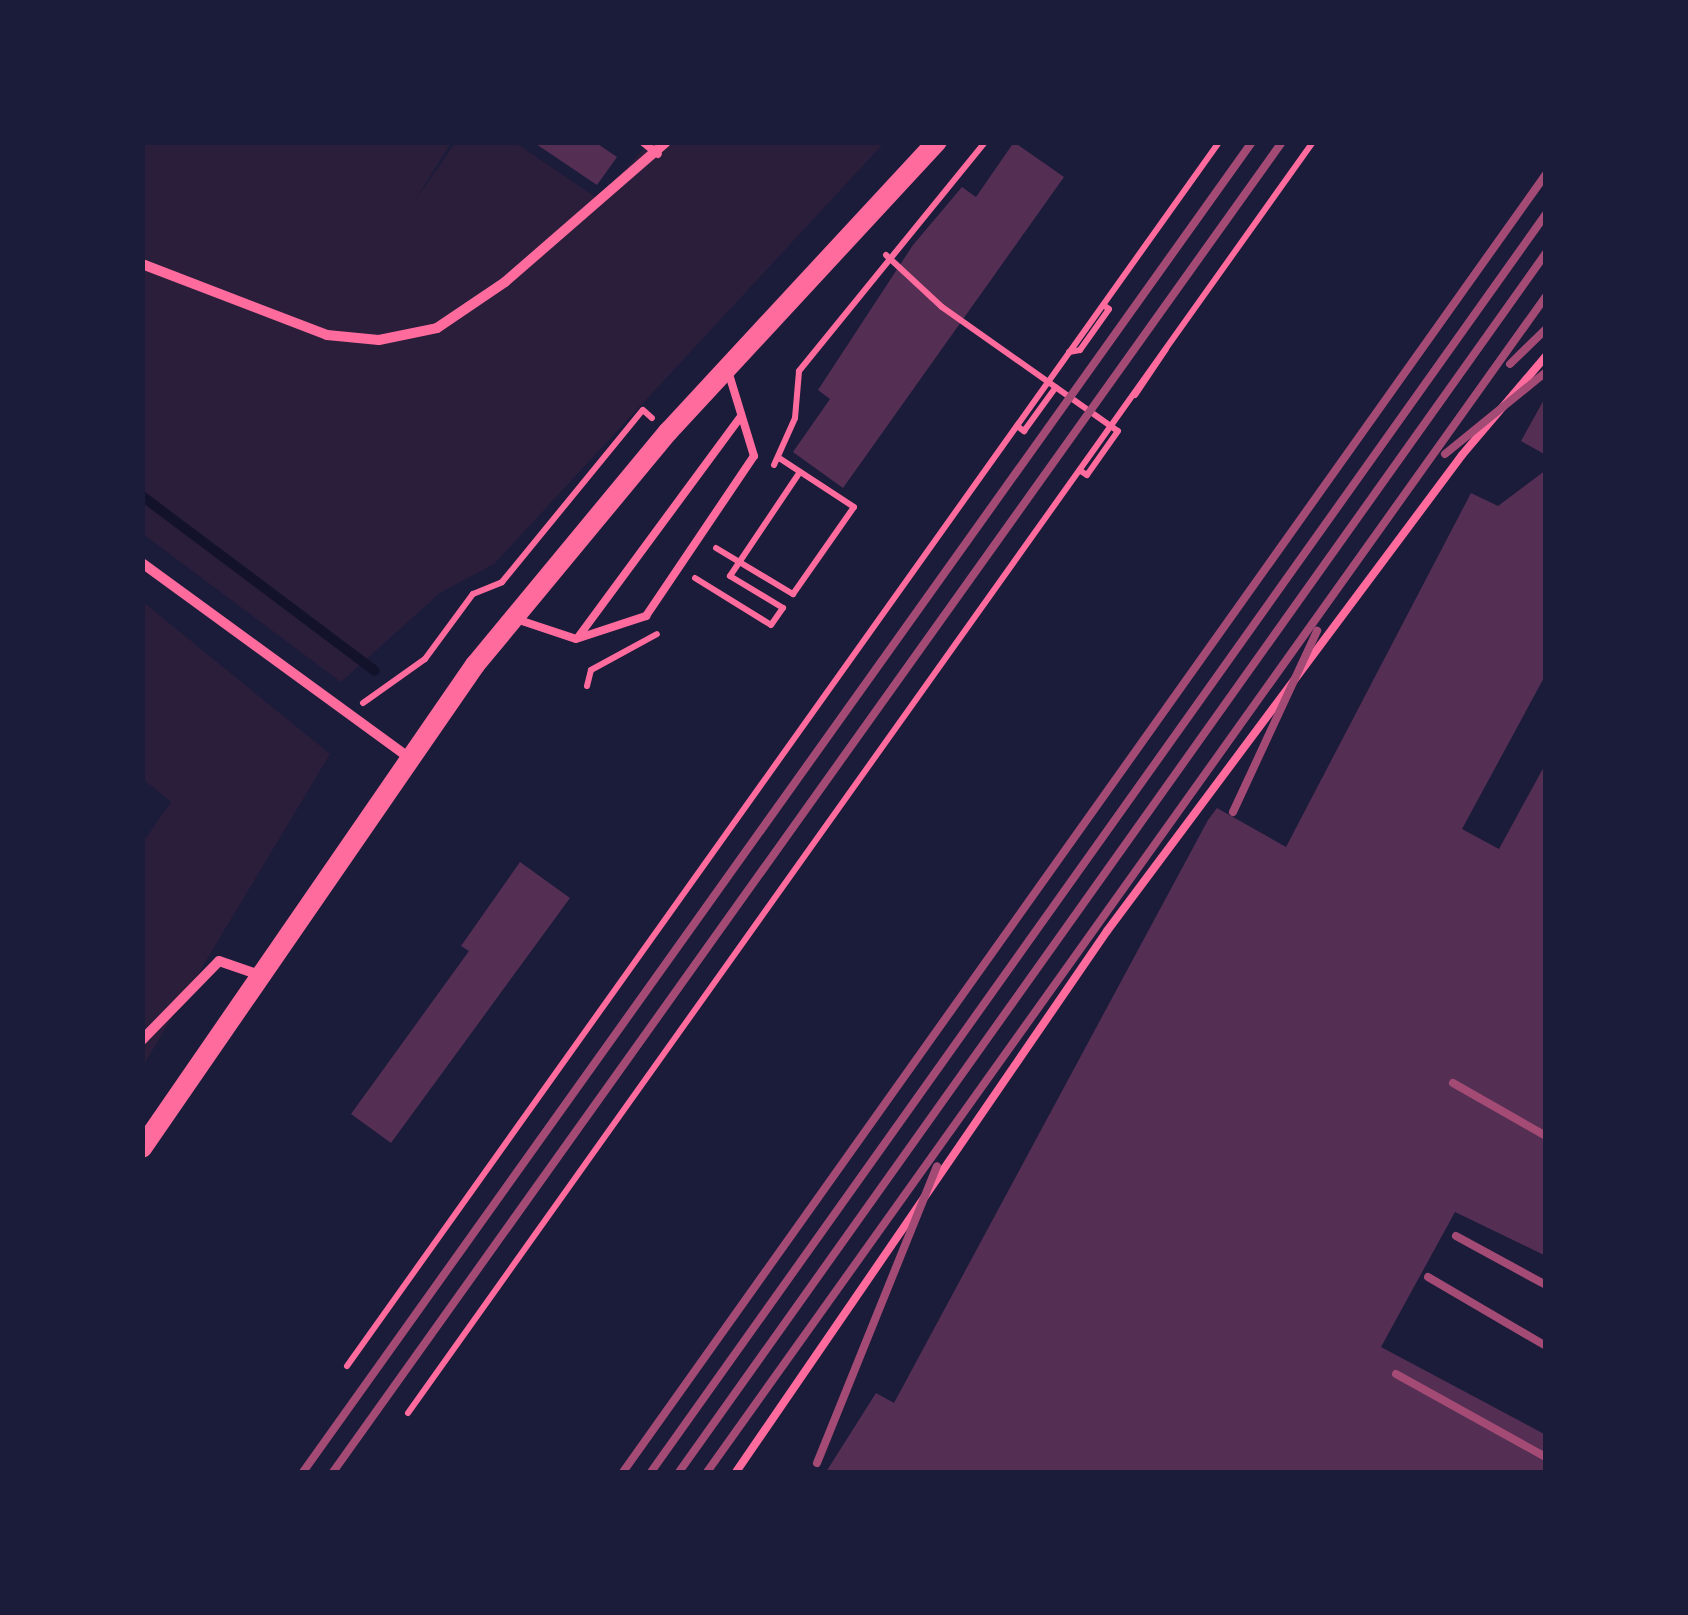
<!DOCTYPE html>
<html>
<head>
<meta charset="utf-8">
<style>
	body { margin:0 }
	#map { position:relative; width:1688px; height:1615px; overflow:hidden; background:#1b1b3a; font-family:"PT Sans Narrow",sans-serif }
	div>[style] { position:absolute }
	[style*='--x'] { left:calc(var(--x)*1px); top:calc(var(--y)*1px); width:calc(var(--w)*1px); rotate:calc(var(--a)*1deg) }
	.green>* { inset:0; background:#2a1e3b }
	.stream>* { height:10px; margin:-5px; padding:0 5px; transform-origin:5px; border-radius:5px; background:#12122b }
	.building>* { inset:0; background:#542f53 }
	.path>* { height:6px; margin:-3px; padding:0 3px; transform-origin:3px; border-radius:3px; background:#ff6b9d }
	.service>* { height:8px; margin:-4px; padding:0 4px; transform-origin:4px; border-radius:4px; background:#ff6b9d }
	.minor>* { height:10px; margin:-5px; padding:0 5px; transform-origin:5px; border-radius:5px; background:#ff6b9d }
	.secondary>* { height:20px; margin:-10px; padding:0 10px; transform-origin:10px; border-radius:10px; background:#ff6b9d }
	.rail>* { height:8px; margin:-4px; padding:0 4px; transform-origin:4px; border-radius:4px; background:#a44b75 }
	span { translate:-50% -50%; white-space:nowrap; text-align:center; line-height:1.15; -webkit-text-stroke:8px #1b1b3a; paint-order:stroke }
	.frame { position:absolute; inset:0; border:145px solid #1b1b3a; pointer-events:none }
</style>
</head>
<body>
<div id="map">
	<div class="green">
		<i style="clip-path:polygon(142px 143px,451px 143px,412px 205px,455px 143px,516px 143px,598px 199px,649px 143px,884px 143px,494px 564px,440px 593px,341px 682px,143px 534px)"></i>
		<i style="clip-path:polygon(143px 602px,330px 754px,143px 1066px,143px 842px,171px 802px,143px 779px)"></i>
	</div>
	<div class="stream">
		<i style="--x:142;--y:496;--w:291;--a:36.9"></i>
	</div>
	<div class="building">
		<i style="clip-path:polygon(533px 142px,595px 142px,617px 157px,597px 185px)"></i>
		<i style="clip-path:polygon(1014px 142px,1064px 177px,843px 488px,793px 452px,830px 399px,818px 390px,913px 245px,962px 187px,976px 197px)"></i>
		<i style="clip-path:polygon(1546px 396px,1546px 455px,1521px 441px)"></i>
		<i style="clip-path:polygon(1546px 470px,1546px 674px,1462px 829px,1499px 849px,1546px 763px,1546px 1256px,1455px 1212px,1381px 1347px,1546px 1435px,1546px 1472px,826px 1472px,876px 1393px,894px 1403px,1208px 820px,1217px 808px,1286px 847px,1471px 493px,1498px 506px)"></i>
		<i style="clip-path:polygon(520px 862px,570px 898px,391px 1143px,351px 1114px,469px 951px,461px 946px)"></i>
	</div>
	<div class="path">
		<i style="--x:1072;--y:142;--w:12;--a:0"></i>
		<i style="--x:886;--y:255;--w:76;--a:42.9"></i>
		<i style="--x:942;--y:307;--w:215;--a:35.2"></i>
		<i style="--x:1118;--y:431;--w:54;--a:125.2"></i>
		<i style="--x:1087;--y:475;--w:9;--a:-148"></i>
		<i style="--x:1069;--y:352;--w:11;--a:-10"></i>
		<i style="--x:1080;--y:350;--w:50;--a:-54.7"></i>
		<i style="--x:1109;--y:309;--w:7;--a:-146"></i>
		<i style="--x:1135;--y:395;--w:55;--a:-56"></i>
		<i style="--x:1017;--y:426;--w:9;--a:36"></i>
		<i style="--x:1024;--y:431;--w:54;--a:-54"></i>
		<i style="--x:774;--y:465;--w:51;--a:-65.9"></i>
		<i style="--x:795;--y:418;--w:47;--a:-85.1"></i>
		<i style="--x:799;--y:371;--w:295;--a:-50.9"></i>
		<i style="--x:716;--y:548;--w:90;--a:30.9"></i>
		<i style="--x:793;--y:594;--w:106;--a:-55"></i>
		<i style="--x:854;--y:507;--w:90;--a:-146.8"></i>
		<i style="--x:695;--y:578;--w:89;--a:31.7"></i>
		<i style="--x:771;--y:625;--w:21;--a:-55"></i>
		<i style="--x:783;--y:608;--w:62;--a:-148.9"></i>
		<i style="--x:730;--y:576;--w:125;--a:-56.1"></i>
		<i style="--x:587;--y:686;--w:16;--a:-76"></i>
		<i style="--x:591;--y:670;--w:75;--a:-28.6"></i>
		<i style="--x:363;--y:703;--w:76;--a:-35.4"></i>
		<i style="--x:425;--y:659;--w:81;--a:-53.6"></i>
		<i style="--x:473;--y:594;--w:31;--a:-22"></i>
		<i style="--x:502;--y:582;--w:222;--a:-50.7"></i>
		<i style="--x:643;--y:410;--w:12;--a:42"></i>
		<i style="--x:347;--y:1366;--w:1503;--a:-54.53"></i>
		<i style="--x:408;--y:1413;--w:1560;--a:-54.55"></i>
	</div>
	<div class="service">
		<i style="--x:643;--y:142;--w:19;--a:39"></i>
		<i style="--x:516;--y:619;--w:63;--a:18.4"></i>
		<i style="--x:576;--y:639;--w:74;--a:-18.2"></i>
		<i style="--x:646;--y:616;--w:193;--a:-56"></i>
		<i style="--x:754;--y:456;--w:86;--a:-107"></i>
		<i style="--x:579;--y:636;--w:271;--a:-53.6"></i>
		<i style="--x:736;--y:1472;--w:656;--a:-55.56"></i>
		<i style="--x:1107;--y:931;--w:594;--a:-53.28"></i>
		<i style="--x:1462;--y:455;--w:130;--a:-49.7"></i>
	</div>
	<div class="minor">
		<i style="--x:142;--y:264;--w:198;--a:21"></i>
		<i style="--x:327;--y:335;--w:52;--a:5.5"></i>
		<i style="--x:379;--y:340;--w:59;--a:-11.7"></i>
		<i style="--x:437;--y:328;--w:82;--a:-34.1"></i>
		<i style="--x:505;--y:282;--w:213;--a:-41"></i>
		<i style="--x:142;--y:563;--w:326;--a:36.1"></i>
		<i style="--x:142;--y:1040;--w:110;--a:-45.7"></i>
		<i style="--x:219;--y:961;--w:40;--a:18.9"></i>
	</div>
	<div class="secondary">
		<i style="--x:142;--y:1148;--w:587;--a:-55.42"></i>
		<i style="--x:475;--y:665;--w:303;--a:-50.4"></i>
		<i style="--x:668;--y:432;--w:396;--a:-47.2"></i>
	</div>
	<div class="rail">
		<i style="--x:1510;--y:364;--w:50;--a:-44.2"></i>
		<i style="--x:1445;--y:454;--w:130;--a:-39.1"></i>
		<i style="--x:1233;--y:812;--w:200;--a:-65.1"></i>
		<i style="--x:1453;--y:1083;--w:107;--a:29.7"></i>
		<i style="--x:1456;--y:1236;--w:102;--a:28.6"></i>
		<i style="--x:1428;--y:1277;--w:137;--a:30.3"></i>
		<i style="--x:1396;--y:1374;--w:171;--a:29"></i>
		<i style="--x:817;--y:1463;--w:320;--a:-68"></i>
		<i style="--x:303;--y:1472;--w:1634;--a:-54.49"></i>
		<i style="--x:333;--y:1472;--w:1634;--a:-54.49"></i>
		<i style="--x:623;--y:1472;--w:1593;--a:-54.58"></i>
		<i style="--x:651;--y:1472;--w:1544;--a:-54.57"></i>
		<i style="--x:679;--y:1472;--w:1496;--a:-54.58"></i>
		<i style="--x:707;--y:1472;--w:1445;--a:-54.49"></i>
	</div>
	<div class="frame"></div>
</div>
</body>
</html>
